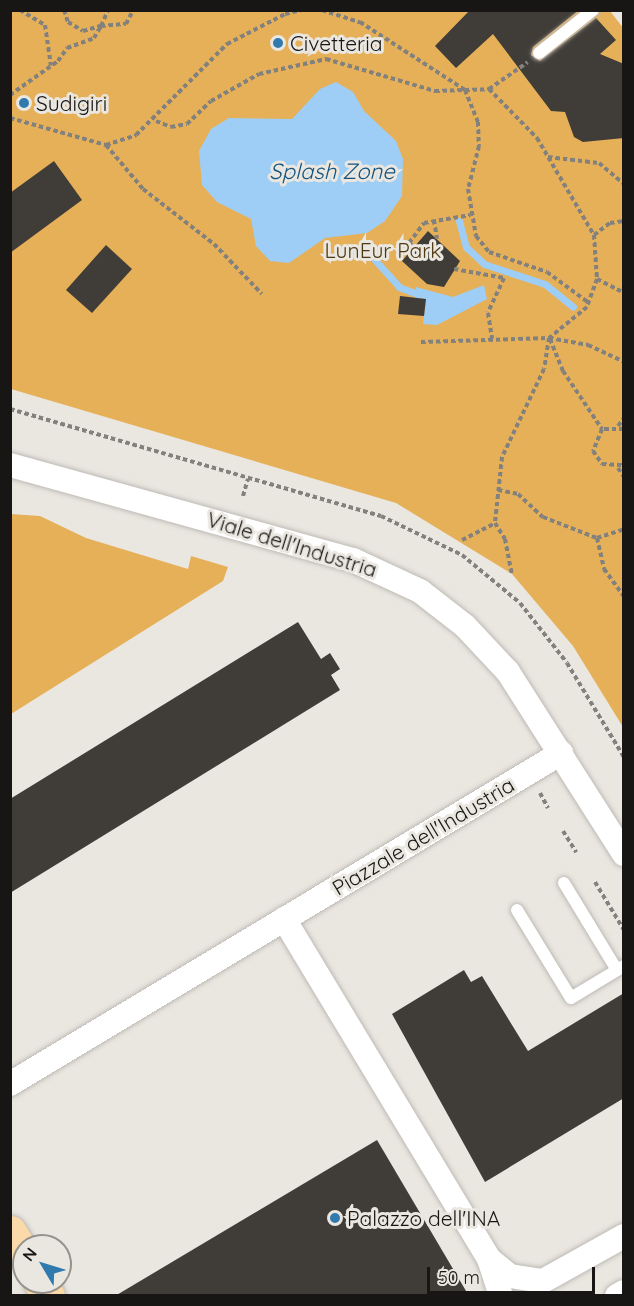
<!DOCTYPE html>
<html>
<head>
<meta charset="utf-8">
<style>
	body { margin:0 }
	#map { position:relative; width:634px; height:1306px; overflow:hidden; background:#eae6e0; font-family:Quicksand,sans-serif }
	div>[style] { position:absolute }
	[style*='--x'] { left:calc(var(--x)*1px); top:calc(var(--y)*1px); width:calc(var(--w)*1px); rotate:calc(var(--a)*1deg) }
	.green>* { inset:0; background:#e6b059 }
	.water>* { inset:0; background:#9ecef5 }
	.stream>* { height:7px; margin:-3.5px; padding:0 3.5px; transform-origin:3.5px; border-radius:3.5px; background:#9ecef5 }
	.building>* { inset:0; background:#403d39 }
	.path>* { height:4px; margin-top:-2px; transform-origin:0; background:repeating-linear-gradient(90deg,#83817d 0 4.5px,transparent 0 7.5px) }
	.roads { filter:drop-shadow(0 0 2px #bebab5) drop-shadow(0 0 2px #bebab5) }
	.service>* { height:12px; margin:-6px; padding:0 6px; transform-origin:6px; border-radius:6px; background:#fff }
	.minor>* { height:24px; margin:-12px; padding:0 12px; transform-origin:12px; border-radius:12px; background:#fff }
	.primary>* { height:33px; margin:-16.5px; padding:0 16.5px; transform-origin:16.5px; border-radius:16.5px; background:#fbdaa9 }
	.dots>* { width:16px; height:16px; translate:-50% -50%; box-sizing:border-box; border:3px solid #eae6e0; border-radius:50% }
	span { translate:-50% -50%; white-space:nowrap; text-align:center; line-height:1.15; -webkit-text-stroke:6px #eae6e0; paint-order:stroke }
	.poi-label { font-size:21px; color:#171614 }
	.left { translate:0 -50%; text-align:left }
	.park-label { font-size:21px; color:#503a14 }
	.street-label { font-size:21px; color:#171614 }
	.water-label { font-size:22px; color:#15547e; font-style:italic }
	.frame { position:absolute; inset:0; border:12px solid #171614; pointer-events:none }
	.north { position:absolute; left:12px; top:1234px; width:60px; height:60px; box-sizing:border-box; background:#eae6e0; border:2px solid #96938e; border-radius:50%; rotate:308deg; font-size:16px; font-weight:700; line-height:24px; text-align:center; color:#171614 }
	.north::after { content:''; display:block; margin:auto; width:21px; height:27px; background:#317aae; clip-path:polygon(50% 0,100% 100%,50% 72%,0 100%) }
	.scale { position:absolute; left:427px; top:1267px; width:168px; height:27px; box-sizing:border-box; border:3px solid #171614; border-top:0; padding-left:8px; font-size:18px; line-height:21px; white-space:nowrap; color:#171614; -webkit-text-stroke:4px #eae6e0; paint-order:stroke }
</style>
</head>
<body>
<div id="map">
	<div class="green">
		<i style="clip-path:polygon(10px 11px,610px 11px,624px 29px,623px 727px,573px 646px,512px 574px,396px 503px,11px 389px)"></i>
		<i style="clip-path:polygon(11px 514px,40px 516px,86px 538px,188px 569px,191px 556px,228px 567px,223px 581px,11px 714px)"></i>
	</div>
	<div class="water">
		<i style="clip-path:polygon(336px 82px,353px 92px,364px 111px,396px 141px,403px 159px,402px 196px,385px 221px,367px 233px,325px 238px,289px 263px,270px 261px,256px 246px,251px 219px,217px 202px,202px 185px,199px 151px,211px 129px,229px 118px,292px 119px,320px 89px)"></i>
		<i style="clip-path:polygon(484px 285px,487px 299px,437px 325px,423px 324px,426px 299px,415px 298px,416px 287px,453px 297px)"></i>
	</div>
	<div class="stream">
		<i style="--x:459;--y:221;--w:27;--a:75"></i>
		<i style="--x:466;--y:247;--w:25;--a:43"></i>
		<i style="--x:484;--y:264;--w:64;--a:18.2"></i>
		<i style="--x:545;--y:284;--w:36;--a:39"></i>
		<i style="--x:375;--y:260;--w:36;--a:48"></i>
		<i style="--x:399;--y:287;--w:17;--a:21"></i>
	</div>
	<div class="building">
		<i style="clip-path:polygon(470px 10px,579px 10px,533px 47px,531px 55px,540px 61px,596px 18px,616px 40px,600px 54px,624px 64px,624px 138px,583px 142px,574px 137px,565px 112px,551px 111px,493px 34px,456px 68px,435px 46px)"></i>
		<i style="clip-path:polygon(54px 161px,82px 200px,10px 253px,10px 193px)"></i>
		<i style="clip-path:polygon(428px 231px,460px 261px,444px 287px,427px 284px,402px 261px)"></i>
		<i style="clip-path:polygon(106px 245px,132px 269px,92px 313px,66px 290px)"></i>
		<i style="clip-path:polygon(400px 296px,426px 299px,424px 316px,398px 314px)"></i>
		<i style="clip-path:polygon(298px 622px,321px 659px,330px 653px,340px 669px,331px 675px,340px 690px,10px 893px,10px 799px)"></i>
		<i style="clip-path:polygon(464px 970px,471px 982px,482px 976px,528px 1051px,624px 993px,624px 1098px,485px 1182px,392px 1014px)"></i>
		<i style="clip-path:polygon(377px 1140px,469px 1296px,115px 1296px)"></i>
	</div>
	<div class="path">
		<i style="--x:20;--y:10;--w:29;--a:31"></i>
		<i style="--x:45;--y:25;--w:41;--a:81.7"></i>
		<i style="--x:64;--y:10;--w:13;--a:72"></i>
		<i style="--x:68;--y:22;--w:17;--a:31"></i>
		<i style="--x:83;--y:31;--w:19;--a:-16"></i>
		<i style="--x:101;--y:26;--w:17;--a:-66"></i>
		<i style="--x:322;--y:10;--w:40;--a:18"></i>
		<i style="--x:360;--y:22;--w:125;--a:32.9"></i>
		<i style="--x:465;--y:90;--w:24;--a:-2"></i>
		<i style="--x:489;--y:89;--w:69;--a:45.6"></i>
		<i style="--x:537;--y:138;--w:113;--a:59.6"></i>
		<i style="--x:594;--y:235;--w:44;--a:86.1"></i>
		<i style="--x:597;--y:279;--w:30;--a:110"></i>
		<i style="--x:587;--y:307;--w:49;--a:140.8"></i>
		<i style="--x:549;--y:338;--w:31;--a:99"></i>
		<i style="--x:544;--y:369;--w:98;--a:115.5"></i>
		<i style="--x:502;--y:457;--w:66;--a:96.1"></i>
		<i style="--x:495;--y:523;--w:19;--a:58"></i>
		<i style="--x:505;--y:539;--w:36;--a:79"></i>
		<i style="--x:489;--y:89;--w:47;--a:-34.7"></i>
		<i style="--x:10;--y:95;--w:59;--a:-35.3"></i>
		<i style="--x:58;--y:61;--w:16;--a:-55"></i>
		<i style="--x:67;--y:48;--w:29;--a:-20"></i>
		<i style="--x:94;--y:38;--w:14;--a:-60"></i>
		<i style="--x:101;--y:26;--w:25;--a:-5"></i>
		<i style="--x:126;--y:24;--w:16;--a:-63"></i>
		<i style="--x:10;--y:118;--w:100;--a:15.7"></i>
		<i style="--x:106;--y:145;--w:32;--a:-18"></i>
		<i style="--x:136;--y:135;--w:129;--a:-45"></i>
		<i style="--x:227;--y:44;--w:65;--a:-27.3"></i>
		<i style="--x:285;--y:14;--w:17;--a:-13"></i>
		<i style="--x:156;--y:121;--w:16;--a:22"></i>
		<i style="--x:171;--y:127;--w:16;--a:-11"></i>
		<i style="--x:187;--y:124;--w:33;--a:-44"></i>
		<i style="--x:211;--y:101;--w:55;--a:-29.4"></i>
		<i style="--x:259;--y:74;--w:69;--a:-12.6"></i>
		<i style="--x:326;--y:59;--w:114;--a:16.4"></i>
		<i style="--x:435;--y:91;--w:30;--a:-2"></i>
		<i style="--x:465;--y:90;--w:35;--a:68"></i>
		<i style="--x:478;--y:122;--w:24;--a:88"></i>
		<i style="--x:479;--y:146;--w:44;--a:104.3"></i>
		<i style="--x:468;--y:189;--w:48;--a:80.3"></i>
		<i style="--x:476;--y:236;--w:21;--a:51"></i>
		<i style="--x:489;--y:252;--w:61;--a:19"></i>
		<i style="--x:547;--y:272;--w:52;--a:36.4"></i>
		<i style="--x:106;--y:145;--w:57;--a:49.9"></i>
		<i style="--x:143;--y:189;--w:90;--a:37.8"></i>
		<i style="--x:214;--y:244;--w:69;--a:46.2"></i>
		<i style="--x:548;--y:157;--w:51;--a:6.7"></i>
		<i style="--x:599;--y:163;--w:33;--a:40"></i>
		<i style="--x:434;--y:220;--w:19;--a:81"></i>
		<i style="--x:594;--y:235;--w:20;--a:-37"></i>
		<i style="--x:610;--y:223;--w:14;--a:-8"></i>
		<i style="--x:414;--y:247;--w:6;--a:-141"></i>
		<i style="--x:409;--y:243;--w:25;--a:-53"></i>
		<i style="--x:424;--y:223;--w:47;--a:-9.9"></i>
		<i style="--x:454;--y:269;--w:51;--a:10.2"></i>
		<i style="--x:504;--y:278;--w:38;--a:115"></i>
		<i style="--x:488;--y:313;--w:26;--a:81"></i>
		<i style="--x:597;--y:279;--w:30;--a:27"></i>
		<i style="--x:550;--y:339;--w:35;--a:68"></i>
		<i style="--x:563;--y:371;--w:70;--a:56.1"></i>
		<i style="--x:421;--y:342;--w:128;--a:-1.8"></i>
		<i style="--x:549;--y:338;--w:40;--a:10"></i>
		<i style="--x:588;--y:345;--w:40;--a:25"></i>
		<i style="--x:10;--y:409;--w:386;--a:16.1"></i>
		<i style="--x:381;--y:516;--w:90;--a:25.7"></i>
		<i style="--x:462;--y:555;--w:75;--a:39.6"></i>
		<i style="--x:520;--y:603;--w:76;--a:51.9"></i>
		<i style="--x:567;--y:663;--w:110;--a:58.8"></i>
		<i style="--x:618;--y:426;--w:10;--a:-53"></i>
		<i style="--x:624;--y:429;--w:22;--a:180"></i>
		<i style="--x:602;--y:429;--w:24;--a:112"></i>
		<i style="--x:593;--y:451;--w:16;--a:55"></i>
		<i style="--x:602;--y:464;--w:22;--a:3"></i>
		<i style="--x:618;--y:468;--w:11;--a:56"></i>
		<i style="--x:498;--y:490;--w:20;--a:11"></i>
		<i style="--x:518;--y:494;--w:34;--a:43"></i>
		<i style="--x:543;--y:517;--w:58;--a:21.3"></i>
		<i style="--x:597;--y:538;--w:32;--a:77"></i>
		<i style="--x:604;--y:569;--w:34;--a:54"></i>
		<i style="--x:243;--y:496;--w:18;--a:-74"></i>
		<i style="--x:597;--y:538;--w:28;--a:-18"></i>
		<i style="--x:462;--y:540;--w:37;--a:-27"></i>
		<i style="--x:540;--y:793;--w:17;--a:62"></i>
		<i style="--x:563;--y:831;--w:25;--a:58"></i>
		<i style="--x:595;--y:882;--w:56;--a:58.9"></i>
	</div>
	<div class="roads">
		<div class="service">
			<i style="--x:539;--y:53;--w:69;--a:-38.5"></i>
			<i style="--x:564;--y:883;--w:102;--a:58.7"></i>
			<i style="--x:517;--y:910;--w:103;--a:58.5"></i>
			<i style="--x:571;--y:998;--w:62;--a:-31.1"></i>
		</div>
		<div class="minor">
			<i style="--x:10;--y:465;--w:356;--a:15.5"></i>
			<i style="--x:353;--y:560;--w:74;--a:24.8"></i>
			<i style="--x:420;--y:591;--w:57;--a:37.9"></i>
			<i style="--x:465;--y:626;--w:63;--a:46.9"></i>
			<i style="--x:508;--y:672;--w:216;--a:57.5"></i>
			<i style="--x:284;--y:919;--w:397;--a:58.9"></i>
			<i style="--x:489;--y:1259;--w:39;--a:72"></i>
			<i style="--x:10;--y:1084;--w:643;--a:-30.99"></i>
			<i style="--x:489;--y:1259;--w:27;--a:39"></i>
			<i style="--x:510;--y:1276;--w:33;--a:9"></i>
			<i style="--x:543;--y:1281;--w:93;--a:-29.1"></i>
			<i style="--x:617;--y:1296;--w:8;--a:-30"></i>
		</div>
		<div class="primary">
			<i style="--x:10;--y:1232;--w:27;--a:59"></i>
			<i style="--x:40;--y:1282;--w:16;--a:60"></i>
		</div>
	</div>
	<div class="dots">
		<i style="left:278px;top:43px;background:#317aae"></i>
		<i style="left:24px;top:103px;background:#317aae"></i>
		<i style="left:335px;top:1218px;background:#317aae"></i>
	</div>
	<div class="poi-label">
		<span class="left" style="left:290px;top:43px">Civetteria</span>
		<span class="left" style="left:36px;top:103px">Sudigiri</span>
		<span class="left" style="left:347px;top:1218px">Palazzo dell'INA</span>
	</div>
	<div class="park-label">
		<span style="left:383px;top:250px">LunEur Park</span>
	</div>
	<div class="street-label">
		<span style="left:292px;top:544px;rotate:17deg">Viale dell'Industria</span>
		<span style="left:423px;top:836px;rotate:-31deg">Piazzale dell'Industria</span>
	</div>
	<div class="water-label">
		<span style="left:332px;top:172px">Splash Zone</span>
	</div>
	<div class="frame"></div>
	<div class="north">N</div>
	<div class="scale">50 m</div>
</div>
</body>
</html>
